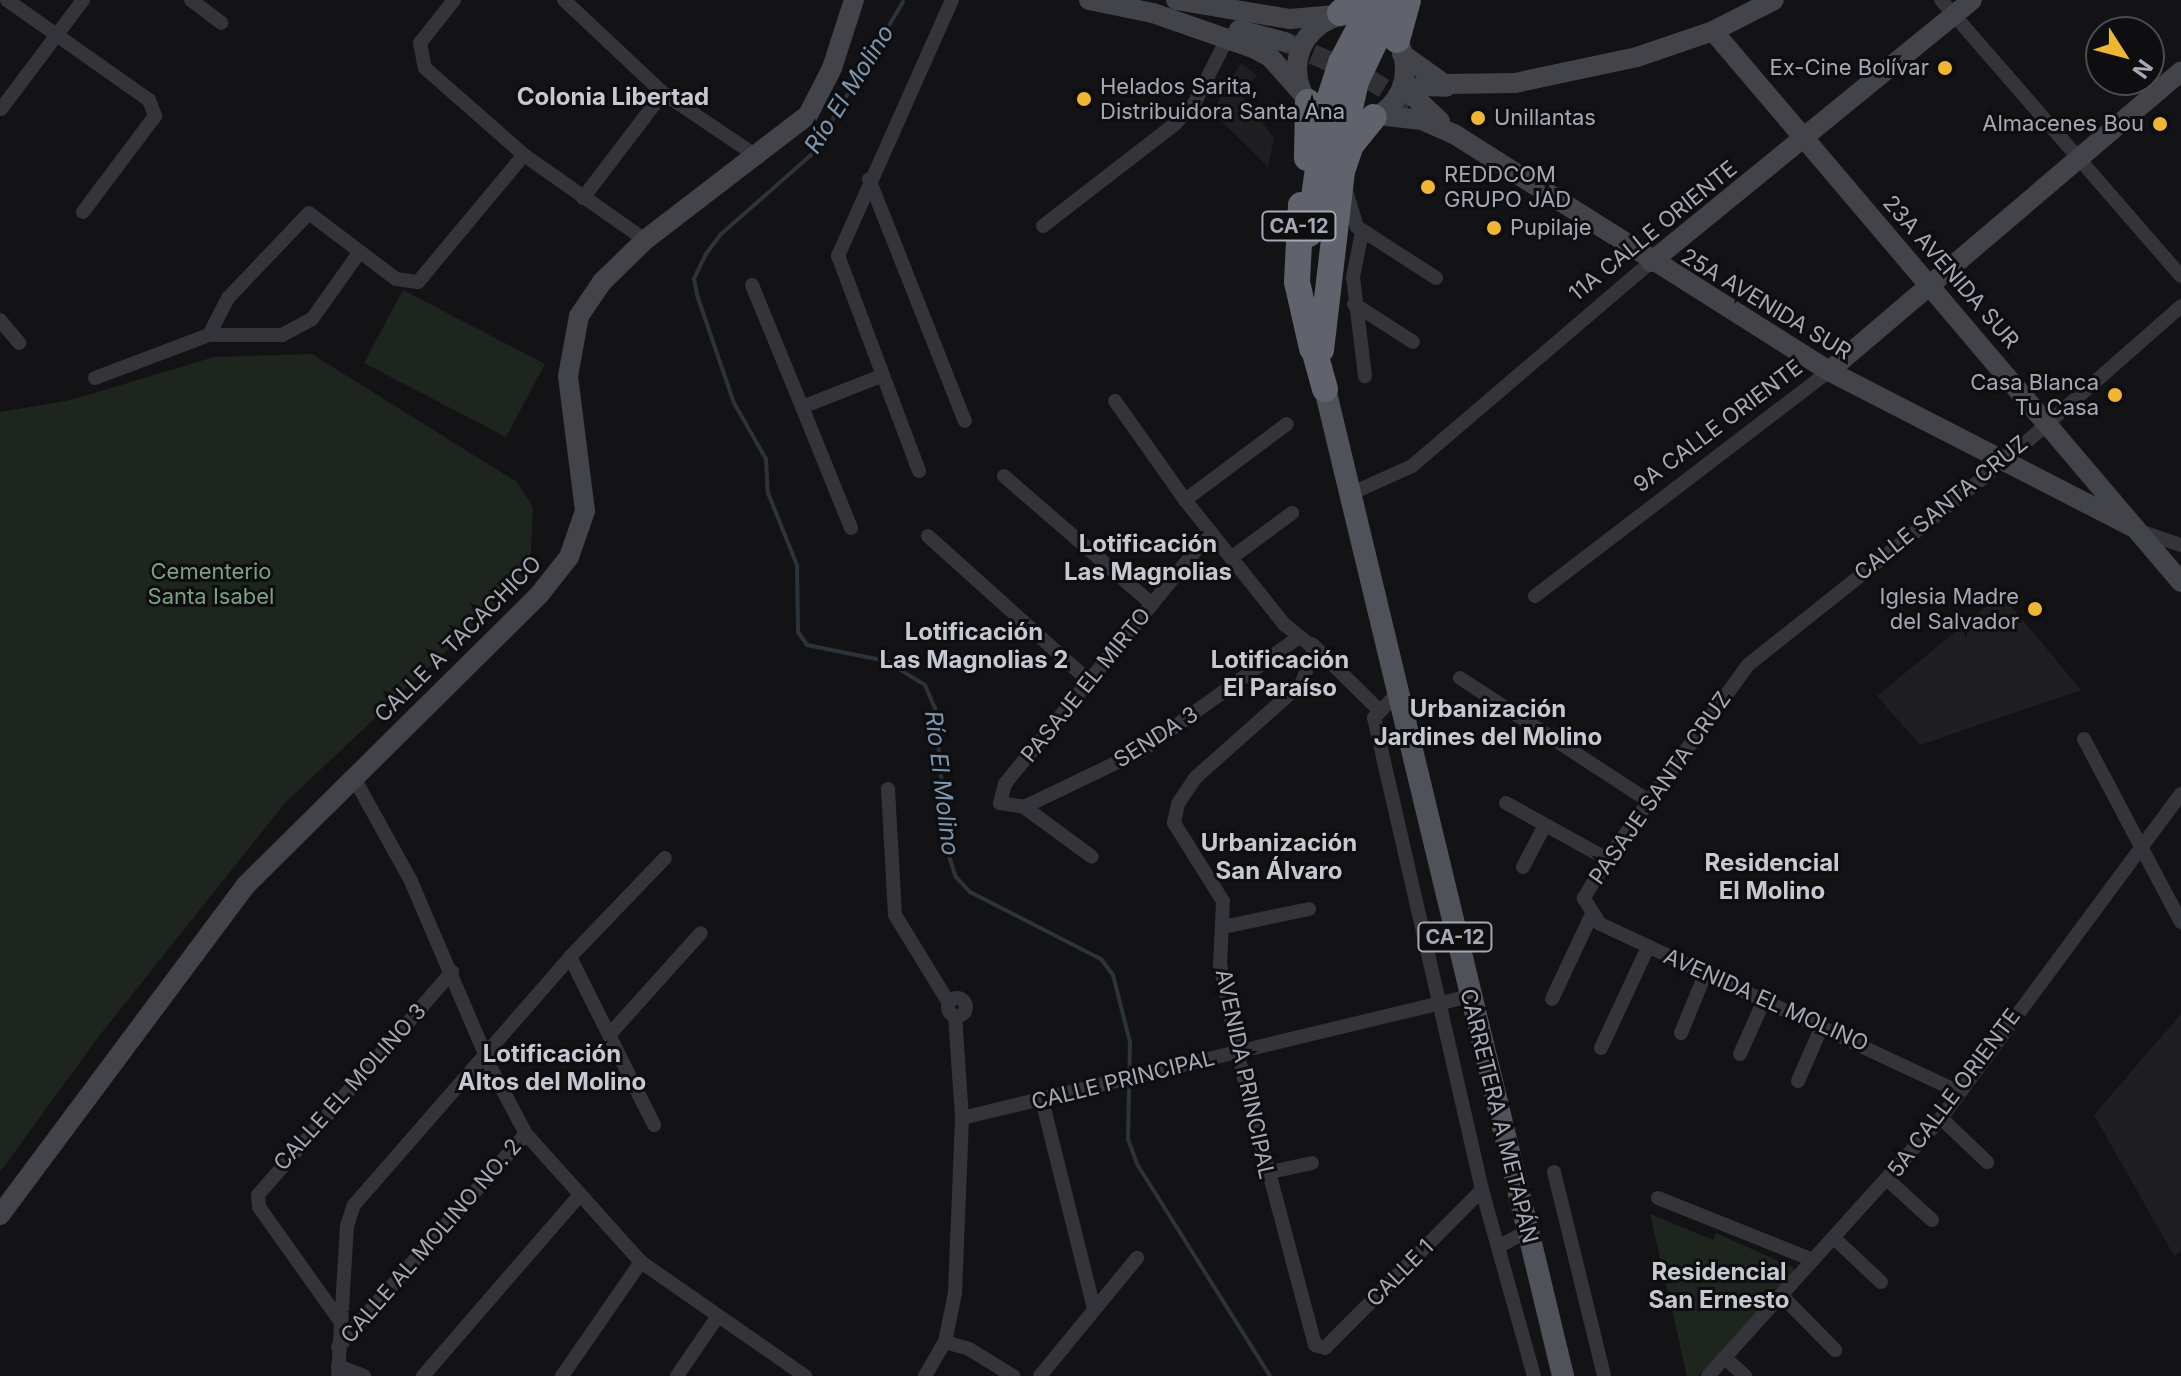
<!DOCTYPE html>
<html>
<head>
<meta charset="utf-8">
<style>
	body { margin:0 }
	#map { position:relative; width:2181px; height:1376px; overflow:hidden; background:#131315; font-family:Inter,sans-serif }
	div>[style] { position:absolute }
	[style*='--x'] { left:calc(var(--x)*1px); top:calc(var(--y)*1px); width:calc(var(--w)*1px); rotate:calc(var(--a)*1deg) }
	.built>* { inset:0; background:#1f1f22 }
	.green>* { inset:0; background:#1e251f }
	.stream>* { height:4px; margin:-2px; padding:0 2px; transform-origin:2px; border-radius:2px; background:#2c333a }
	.secondary-tunnel>* { height:20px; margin-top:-10px; transform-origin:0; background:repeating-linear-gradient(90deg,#303135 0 20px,transparent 0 30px) }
	.street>* { height:14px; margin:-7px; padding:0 7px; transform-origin:7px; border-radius:7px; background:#34353a }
	.street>.ring { margin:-7px; padding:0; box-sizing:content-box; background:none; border:14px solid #34353a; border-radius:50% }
	.secondary>* { height:20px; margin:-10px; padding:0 10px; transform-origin:10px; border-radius:10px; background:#42444a }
	.secondary>.ring { margin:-10px; padding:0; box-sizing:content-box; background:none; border:20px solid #42444a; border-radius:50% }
	.primary>* { height:22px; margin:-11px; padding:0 11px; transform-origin:11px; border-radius:11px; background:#505259 }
	.highway>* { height:26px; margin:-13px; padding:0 13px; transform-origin:13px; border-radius:13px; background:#60636b }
	.highway-bridge>* { height:26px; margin:-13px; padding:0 13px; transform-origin:13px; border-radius:13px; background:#60636b }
	.dots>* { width:22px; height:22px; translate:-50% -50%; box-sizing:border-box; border:4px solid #0e0e10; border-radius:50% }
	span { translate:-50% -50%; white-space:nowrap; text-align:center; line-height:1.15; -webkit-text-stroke:6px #0e0e10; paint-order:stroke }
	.shield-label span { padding:2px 6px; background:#0e0e10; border:2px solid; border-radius:6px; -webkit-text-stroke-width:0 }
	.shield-label { font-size:20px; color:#a5a9b5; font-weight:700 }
	.poi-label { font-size:22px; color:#a5a9b5 }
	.right { translate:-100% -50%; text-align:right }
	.left { translate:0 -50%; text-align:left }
	.street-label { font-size:22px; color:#a5a9b5 }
	.park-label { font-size:22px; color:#7ca080 }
	.water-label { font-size:24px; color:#7c96b0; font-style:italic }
	.neighbourhood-label { font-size:24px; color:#c6c9d1; font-weight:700 }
	.north { position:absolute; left:2085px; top:16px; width:80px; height:80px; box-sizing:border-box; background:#0e0e10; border:2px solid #4a4c52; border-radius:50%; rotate:126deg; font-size:22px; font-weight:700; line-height:32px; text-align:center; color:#a5a9b5 }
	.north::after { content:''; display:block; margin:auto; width:28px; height:36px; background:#eeb632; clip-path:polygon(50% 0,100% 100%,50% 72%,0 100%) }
</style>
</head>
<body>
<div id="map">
	<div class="built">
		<i style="clip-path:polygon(1241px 63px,1257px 75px,1241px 95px,1274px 138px,1268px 167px,1212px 112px)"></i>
		<i style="clip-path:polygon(2001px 594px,2081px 690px,1920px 745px,1877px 696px)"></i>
		<i style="clip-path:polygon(2181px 1014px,2181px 1251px,2174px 1256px,2094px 1115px)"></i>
	</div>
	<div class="green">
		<i style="clip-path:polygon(403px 290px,545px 364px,506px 437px,364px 363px)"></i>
		<i style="clip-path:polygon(312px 354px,517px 482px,533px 507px,530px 572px,285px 803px,99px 1036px,0 1172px,0 412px,71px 400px,214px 357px)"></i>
		<i style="clip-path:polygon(1650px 1214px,1713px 1240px,1716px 1233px,1794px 1268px,1792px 1277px,1698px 1376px,1687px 1376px)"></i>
	</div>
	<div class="stream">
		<i style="--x:903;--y:2;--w:179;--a:121"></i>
		<i style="--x:811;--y:155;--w:120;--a:138.7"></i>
		<i style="--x:721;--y:234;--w:25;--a:127"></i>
		<i style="--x:706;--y:254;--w:28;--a:116"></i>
		<i style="--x:694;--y:279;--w:16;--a:79"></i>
		<i style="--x:697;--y:295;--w:114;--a:71.1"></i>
		<i style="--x:734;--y:403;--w:64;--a:60.3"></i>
		<i style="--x:766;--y:459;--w:34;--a:87"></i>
		<i style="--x:768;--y:493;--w:78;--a:68.1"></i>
		<i style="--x:797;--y:565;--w:67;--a:89.1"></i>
		<i style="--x:798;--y:632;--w:16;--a:55"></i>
		<i style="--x:807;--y:645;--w:81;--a:11.4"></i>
		<i style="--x:886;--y:661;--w:46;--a:31.6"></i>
		<i style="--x:925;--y:685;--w:25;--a:67"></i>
		<i style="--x:935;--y:708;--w:146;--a:84.9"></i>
		<i style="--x:948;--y:853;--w:25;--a:72"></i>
		<i style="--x:956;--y:877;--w:21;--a:47"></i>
		<i style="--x:970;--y:892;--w:147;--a:27.1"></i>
		<i style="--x:1101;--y:959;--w:20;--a:53"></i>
		<i style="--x:1113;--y:975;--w:69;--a:75.8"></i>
		<i style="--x:1130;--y:1042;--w:97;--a:91.2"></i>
		<i style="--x:1128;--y:1139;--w:27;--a:70"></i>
		<i style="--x:1137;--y:1164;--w:250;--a:57.9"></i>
	</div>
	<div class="secondary-tunnel">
		<i style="--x:1285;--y:42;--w:90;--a:23.7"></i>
		<i style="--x:1367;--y:78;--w:55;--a:31.7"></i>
	</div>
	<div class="street">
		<i style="--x:7;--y:0;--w:174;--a:35.2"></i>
		<i style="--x:149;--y:100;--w:17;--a:69"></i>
		<i style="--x:155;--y:116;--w:120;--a:126.9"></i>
		<i style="--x:191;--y:0;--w:38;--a:37"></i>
		<i style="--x:454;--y:0;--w:55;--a:128.3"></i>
		<i style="--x:420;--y:43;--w:25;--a:79"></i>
		<i style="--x:425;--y:68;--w:132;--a:41.3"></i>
		<i style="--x:524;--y:155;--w:148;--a:35.1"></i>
		<i style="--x:564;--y:0;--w:136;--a:43.2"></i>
		<i style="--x:663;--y:93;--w:115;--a:34"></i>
		<i style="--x:1941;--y:0;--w:366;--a:49"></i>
		<i style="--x:1;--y:109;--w:136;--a:-53"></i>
		<i style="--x:869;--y:179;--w:260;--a:68.4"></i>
		<i style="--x:1344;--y:184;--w:45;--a:73.2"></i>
		<i style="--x:1357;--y:227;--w:94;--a:32.8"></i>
		<i style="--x:583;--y:198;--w:132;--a:-52.7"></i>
		<i style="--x:1043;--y:226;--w:167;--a:-37.7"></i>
		<i style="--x:1175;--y:124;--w:28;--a:-46"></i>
		<i style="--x:1194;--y:104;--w:73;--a:-63.1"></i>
		<i style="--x:1362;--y:232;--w:46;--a:101.3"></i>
		<i style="--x:1353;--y:277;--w:100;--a:83.1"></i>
		<i style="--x:752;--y:285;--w:132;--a:67.7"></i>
		<i style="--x:1354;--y:304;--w:70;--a:32.8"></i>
		<i style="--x:0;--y:320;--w:30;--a:50"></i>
		<i style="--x:209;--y:335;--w:42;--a:-62.8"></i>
		<i style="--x:228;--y:298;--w:117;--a:-46.4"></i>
		<i style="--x:309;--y:213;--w:109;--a:37.2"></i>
		<i style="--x:396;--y:279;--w:22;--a:8"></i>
		<i style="--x:418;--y:282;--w:165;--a:-50.2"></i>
		<i style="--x:95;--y:378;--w:122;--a:-20.7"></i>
		<i style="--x:209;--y:335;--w:73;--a:0"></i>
		<i style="--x:282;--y:335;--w:34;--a:-28"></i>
		<i style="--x:312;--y:319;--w:81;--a:-54.5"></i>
		<i style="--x:1115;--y:401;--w:121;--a:54.7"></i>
		<i style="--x:1185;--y:500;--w:159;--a:51.4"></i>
		<i style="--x:1284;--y:624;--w:38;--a:39"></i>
		<i style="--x:1314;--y:648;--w:37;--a:109"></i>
		<i style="--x:1302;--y:683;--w:142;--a:138.4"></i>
		<i style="--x:1196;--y:777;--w:32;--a:124"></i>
		<i style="--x:1178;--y:804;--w:19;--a:102"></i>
		<i style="--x:1174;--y:823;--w:92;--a:57.9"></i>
		<i style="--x:1223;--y:901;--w:63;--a:92.7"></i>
		<i style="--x:1220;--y:964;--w:90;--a:79.1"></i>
		<i style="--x:1237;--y:1052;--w:303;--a:75.1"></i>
		<i style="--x:1315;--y:1345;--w:10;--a:17"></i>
		<i style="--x:1325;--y:1348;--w:223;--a:-45.2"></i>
		<i style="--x:919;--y:471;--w:230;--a:-110.6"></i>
		<i style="--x:838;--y:256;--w:280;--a:-66"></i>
		<i style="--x:1004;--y:476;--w:196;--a:40.9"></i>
		<i style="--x:1359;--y:490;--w:58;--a:-24.4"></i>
		<i style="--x:1412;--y:466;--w:314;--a:-40.5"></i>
		<i style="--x:1185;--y:500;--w:127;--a:-36.7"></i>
		<i style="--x:851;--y:528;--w:131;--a:-112"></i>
		<i style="--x:802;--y:407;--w:85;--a:-21.4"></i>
		<i style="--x:2140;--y:531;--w:43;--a:18.9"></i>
		<i style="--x:1211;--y:532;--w:325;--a:129.3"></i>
		<i style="--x:1005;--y:784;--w:20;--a:105"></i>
		<i style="--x:1000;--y:803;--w:24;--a:9"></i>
		<i style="--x:1024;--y:807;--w:130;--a:-25.6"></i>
		<i style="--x:1141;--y:751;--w:195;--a:-35.8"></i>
		<i style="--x:928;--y:536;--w:217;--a:42"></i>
		<i style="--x:1231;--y:558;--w:76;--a:-36.4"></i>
		<i style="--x:1535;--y:596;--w:370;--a:-37.4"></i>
		<i style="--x:1312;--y:644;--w:93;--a:44.6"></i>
		<i style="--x:1460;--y:678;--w:225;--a:33.1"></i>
		<i style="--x:1395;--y:696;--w:30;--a:134"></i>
		<i style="--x:1374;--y:718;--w:484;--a:77.1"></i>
		<i style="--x:1482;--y:1190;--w:193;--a:74.4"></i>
		<i style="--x:2084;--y:739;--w:207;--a:62.1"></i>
		<i style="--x:354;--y:778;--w:115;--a:61"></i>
		<i style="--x:410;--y:879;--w:206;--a:66.8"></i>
		<i style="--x:491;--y:1068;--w:75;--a:62.1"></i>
		<i style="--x:526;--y:1134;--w:172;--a:48.1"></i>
		<i style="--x:641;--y:1262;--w:200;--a:34.8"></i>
		<i style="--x:888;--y:789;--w:126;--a:86.8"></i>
		<i style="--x:895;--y:915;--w:103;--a:58.5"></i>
		<i style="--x:1506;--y:803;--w:115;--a:29"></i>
		<i style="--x:1024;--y:807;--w:84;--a:36.3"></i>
		<i style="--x:1523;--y:867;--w:47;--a:-62.4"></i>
		<i style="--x:1223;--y:927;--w:88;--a:-11.8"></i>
		<i style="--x:570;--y:957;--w:188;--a:63.4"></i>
		<i class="ring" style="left:948px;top:998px;width:4px;height:4px"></i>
		<i style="--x:1552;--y:999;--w:92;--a:-64.8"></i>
		<i style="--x:1681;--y:1033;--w:66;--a:-67.7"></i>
		<i style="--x:609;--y:1035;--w:137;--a:-48"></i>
		<i style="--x:1601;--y:1048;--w:111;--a:-65"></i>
		<i style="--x:1740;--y:1054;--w:61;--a:-65.9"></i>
		<i style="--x:1798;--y:1081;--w:60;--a:-66.4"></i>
		<i style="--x:1959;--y:1092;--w:396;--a:-154.9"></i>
		<i style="--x:1600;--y:924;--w:31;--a:-122"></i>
		<i style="--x:1584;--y:898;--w:45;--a:-59.5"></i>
		<i style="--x:1607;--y:859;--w:240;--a:-54"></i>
		<i style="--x:1748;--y:665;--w:330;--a:-38.5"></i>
		<i style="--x:2006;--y:460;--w:233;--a:-41.3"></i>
		<i style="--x:1042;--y:1100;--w:215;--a:76"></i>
		<i style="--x:962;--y:1118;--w:522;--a:-13.5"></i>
		<i style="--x:1941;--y:1118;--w:64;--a:43.7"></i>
		<i style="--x:1554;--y:1172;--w:210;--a:76.2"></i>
		<i style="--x:1266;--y:1173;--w:47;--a:-12.3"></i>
		<i style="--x:1889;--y:1181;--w:58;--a:42.2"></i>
		<i style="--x:1658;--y:1198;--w:167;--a:21.8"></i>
		<i style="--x:1835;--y:1239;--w:63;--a:43.1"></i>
		<i style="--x:1498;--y:1247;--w:33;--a:-29"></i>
		<i style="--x:1782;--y:1296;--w:76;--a:45.5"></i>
		<i style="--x:340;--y:1321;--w:140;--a:-125.4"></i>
		<i style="--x:259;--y:1207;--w:12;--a:-95"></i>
		<i style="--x:258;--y:1195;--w:296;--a:-49"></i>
		<i style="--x:945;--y:1342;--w:25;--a:16"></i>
		<i style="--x:969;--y:1349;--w:52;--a:31.5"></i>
		<i style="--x:338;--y:1347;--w:284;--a:-48.6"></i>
		<i style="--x:1725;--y:1358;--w:27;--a:42"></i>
		<i style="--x:338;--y:1366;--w:28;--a:21"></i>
		<i style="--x:338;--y:1376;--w:150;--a:-86.6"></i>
		<i style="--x:347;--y:1226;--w:22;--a:-72"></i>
		<i style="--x:354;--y:1205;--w:329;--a:-48.9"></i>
		<i style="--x:570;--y:957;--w:137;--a:-46.2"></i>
		<i style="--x:423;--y:1376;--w:240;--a:-49.1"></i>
		<i style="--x:562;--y:1376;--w:139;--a:-55.3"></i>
		<i style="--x:677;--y:1376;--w:73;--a:-55.7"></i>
		<i style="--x:925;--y:1376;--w:39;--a:-60"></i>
		<i style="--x:945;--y:1342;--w:50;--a:-78.5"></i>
		<i style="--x:955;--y:1293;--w:175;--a:-87.7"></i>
		<i style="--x:962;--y:1118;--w:102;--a:-93.9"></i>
		<i style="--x:1040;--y:1376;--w:153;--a:-50.6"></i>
		<i style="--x:1708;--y:1376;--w:348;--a:-47.9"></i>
		<i style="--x:1941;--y:1118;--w:403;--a:-53.5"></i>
	</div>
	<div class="secondary">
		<i style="--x:1089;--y:0;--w:65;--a:11.5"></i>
		<i style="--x:1153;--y:13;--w:106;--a:19.3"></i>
		<i style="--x:1253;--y:48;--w:19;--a:28"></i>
		<i style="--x:1270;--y:57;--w:47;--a:48.5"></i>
		<i style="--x:1176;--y:0;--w:116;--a:9.5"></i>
		<i style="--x:1290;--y:19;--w:45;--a:-5.1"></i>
		<i class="ring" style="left:1297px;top:15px;width:88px;height:88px"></i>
		<i style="--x:1239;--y:30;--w:48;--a:14.6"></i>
		<i style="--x:1713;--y:31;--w:723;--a:49.66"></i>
		<i style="--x:1402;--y:54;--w:52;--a:35.5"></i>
		<i style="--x:1444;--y:84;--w:71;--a:-0.8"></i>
		<i style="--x:1515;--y:83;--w:125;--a:-12"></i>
		<i style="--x:1637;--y:57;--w:80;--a:-18.9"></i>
		<i style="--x:1713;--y:31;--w:68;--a:-26.9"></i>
		<i style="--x:1378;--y:115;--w:44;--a:6.5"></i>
		<i style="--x:1422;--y:120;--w:35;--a:24"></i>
		<i style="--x:1454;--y:134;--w:444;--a:32.3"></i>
		<i style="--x:1829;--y:371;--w:345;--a:27.2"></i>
		<i style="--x:1440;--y:121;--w:35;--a:-137"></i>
		<i style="--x:1414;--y:97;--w:13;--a:-58"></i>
		<i style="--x:1421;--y:86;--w:25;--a:2"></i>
		<i style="--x:1651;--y:262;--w:414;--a:-39.2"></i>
		<i style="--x:1829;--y:371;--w:462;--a:-40.4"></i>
		<i style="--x:0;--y:1215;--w:412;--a:-53.3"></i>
		<i style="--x:246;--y:885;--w:412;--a:-44.7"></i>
		<i style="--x:539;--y:595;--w:48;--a:-51.7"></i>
		<i style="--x:569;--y:557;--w:49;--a:-70.8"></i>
		<i style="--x:585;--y:511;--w:136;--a:-97.2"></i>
		<i style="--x:568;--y:376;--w:61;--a:-79.6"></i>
		<i style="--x:579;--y:316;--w:41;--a:-55.9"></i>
		<i style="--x:602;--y:282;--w:60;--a:-44.3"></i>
		<i style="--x:645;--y:240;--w:205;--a:-37.5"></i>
		<i style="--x:808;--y:115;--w:53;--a:-62.9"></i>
		<i style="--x:832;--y:68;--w:71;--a:-72.1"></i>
	</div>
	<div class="primary">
		<i style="--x:1325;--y:389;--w:1015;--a:76.44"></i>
	</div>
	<div class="highway">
		<i style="--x:1340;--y:13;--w:19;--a:-43"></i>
		<i style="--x:1397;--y:40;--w:41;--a:-74.6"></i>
		<i style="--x:1307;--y:158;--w:56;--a:-89"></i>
		<i style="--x:1301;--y:205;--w:77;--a:93"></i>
		<i style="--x:1297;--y:282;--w:68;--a:77.2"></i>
		<i style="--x:1310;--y:335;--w:56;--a:74.5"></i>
		<i style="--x:1321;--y:350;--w:180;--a:-83.3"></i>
		<i style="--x:1342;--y:171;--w:28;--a:-71"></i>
		<i style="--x:1351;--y:145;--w:36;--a:-51"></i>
	</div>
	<div class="highway-bridge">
		<i style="--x:1331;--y:194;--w:116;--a:-77.5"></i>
		<i style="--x:1356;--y:81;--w:90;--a:-64.3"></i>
		<i style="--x:1309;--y:234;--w:125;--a:-82.2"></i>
		<i style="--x:1326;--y:110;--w:49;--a:-72.3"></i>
		<i style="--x:1341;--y:63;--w:71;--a:-62.4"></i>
	</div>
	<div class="dots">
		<i style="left:1945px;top:68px;background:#eeb632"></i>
		<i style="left:1084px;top:99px;background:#eeb632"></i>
		<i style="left:1478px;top:118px;background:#eeb632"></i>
		<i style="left:2160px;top:124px;background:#eeb632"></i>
		<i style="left:1428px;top:187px;background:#eeb632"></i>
		<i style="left:1494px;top:228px;background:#eeb632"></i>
		<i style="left:2115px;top:395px;background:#eeb632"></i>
		<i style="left:2035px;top:609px;background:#eeb632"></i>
	</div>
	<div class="shield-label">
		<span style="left:1299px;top:226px">CA-12</span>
		<span style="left:1455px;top:937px">CA-12</span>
	</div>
	<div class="poi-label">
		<span class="right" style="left:1929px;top:68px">Ex-Cine Bolívar</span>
		<span class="left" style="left:1100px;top:99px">Helados Sarita,<br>Distribuidora Santa Ana</span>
		<span class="left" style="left:1494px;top:118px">Unillantas</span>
		<span class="right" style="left:2144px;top:124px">Almacenes Bou</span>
		<span class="left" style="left:1444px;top:187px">REDDCOM<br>GRUPO JAD</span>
		<span class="left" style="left:1510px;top:228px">Pupilaje</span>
		<span class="right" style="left:2099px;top:395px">Casa Blanca<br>Tu Casa</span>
		<span class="right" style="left:2019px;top:609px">Iglesia Madre<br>del Salvador</span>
	</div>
	<div class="street-label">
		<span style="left:1653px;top:231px;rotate:-39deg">11A CALLE ORIENTE</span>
		<span style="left:1951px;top:272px;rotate:49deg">23A AVENIDA SUR</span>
		<span style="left:1766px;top:304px;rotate:31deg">25A AVENIDA SUR</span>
		<span style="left:1718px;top:426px;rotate:-37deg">9A CALLE ORIENTE</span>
		<span style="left:1941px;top:508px;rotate:-39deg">CALLE SANTA CRUZ</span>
		<span style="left:458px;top:639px;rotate:-45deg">CALLE A TACACHICO</span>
		<span style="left:1086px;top:685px;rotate:-51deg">PASAJE EL MIRTO</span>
		<span style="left:1156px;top:737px;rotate:-32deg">SENDA 3</span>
		<span style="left:1660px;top:788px;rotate:-55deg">PASAJE SANTA CRUZ</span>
		<span style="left:1766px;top:1000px;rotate:24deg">AVENIDA EL MOLINO</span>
		<span style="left:1245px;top:1074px;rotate:78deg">AVENIDA PRINCIPAL</span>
		<span style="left:1123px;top:1080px;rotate:-14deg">CALLE PRINCIPAL</span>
		<span style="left:350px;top:1087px;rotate:-48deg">CALLE EL MOLINO 3</span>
		<span style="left:1954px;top:1093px;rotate:-53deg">5A CALLE ORIENTE</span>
		<span style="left:1499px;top:1116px;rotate:76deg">CARRETERA A METAPÁN</span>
		<span style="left:431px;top:1241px;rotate:-49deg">CALLE AL MOLINO NO. 2</span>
		<span style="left:1400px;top:1273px;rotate:-45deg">CALLE 1</span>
	</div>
	<div class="park-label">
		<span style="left:211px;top:584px">Cementerio<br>Santa Isabel</span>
	</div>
	<div class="water-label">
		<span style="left:849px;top:89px;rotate:-58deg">Río El Molino</span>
		<span style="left:942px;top:783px;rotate:83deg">Río El Molino</span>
	</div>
	<div class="neighbourhood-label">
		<span style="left:613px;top:97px">Colonia Libertad</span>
		<span style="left:1148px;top:558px">Lotificación<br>Las Magnolias</span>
		<span style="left:974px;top:646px">Lotificación<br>Las Magnolias 2</span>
		<span style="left:1280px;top:674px">Lotificación<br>El Paraíso</span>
		<span style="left:1488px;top:723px">Urbanización<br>Jardines del Molino</span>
		<span style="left:1279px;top:857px">Urbanización<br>San Álvaro</span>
		<span style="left:1772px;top:877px">Residencial<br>El Molino</span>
		<span style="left:552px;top:1068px">Lotificación<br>Altos del Molino</span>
		<span style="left:1719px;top:1286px">Residencial<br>San Ernesto</span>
	</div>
	<div class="north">N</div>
</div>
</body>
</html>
